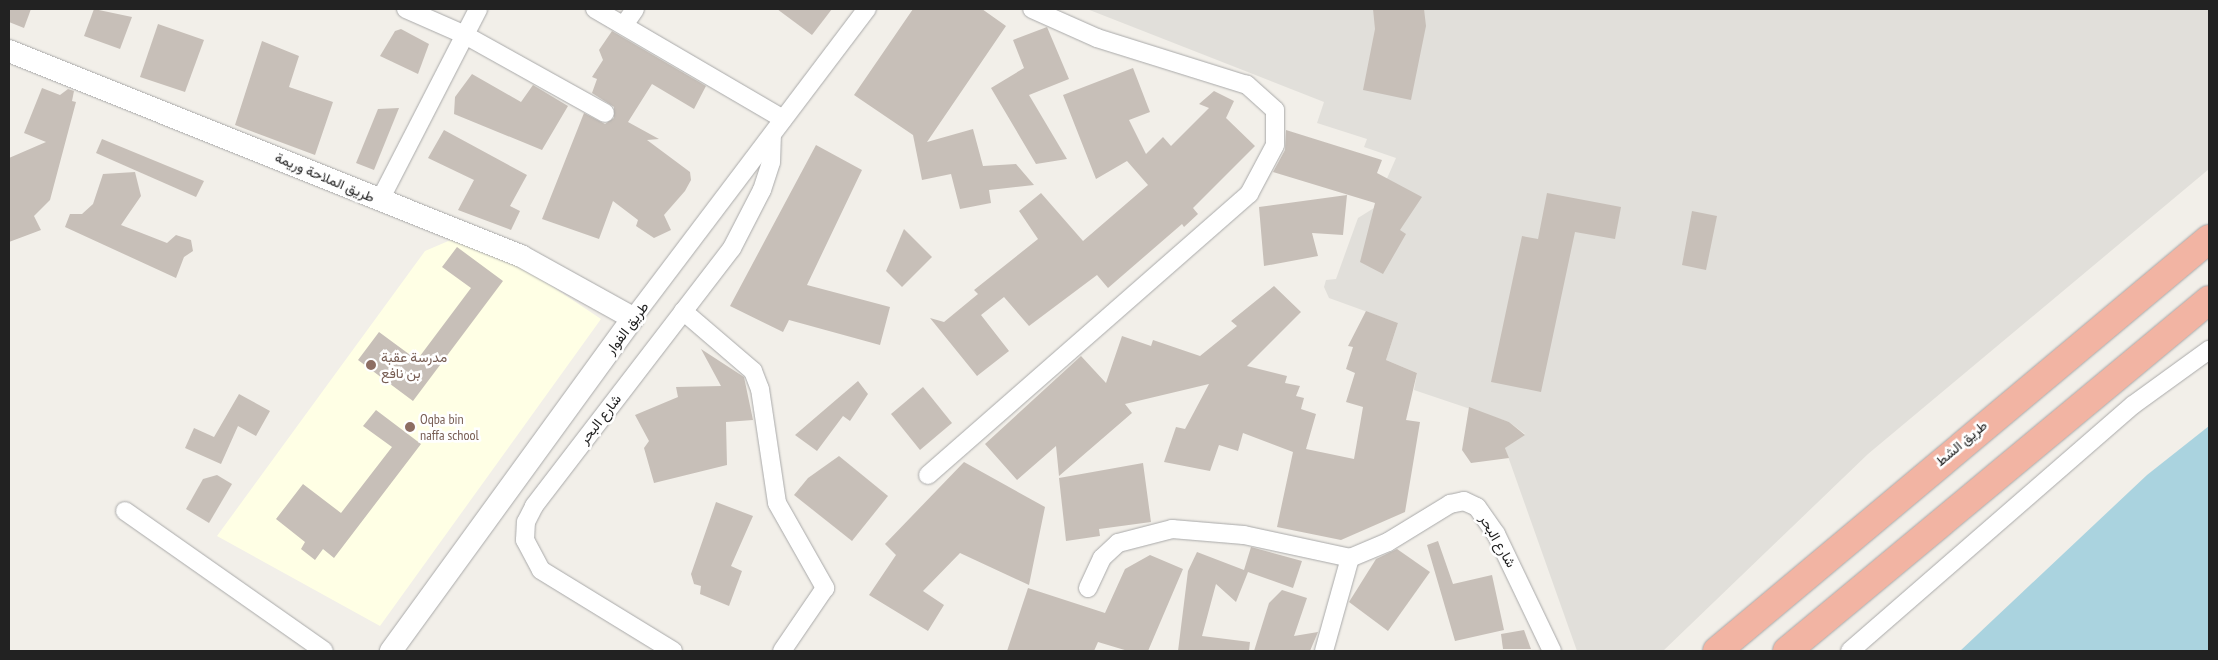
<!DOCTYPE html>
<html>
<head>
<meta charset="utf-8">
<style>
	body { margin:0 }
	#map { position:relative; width:2218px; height:660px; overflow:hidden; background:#f2efe9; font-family:"PT Sans Narrow",Vazirmatn,sans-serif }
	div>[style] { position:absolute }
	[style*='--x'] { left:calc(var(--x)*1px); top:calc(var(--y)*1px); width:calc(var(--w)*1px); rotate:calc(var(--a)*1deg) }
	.education>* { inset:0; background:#ffffe5 }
	.airport>* { inset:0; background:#e1dfda }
	.water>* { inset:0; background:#aad3df }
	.building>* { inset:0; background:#c7bfb8 }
	.roads { filter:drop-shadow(0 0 1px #a9a9a9) drop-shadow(0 0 1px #a9a9a9) }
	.minor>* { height:18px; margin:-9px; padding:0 9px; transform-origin:9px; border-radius:9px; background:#fff }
	.tertiary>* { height:22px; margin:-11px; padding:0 11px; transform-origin:11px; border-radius:11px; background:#fff }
	.trunk>* { height:28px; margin:-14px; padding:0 14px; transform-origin:14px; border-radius:14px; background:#f2b4a3 }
	.dots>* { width:14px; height:14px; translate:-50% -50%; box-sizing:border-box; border:2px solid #fff; border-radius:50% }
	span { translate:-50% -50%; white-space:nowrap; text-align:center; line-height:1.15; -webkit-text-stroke:5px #fff; paint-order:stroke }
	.street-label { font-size:14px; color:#222 }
	.education-label { font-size:14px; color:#785e54 }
	.left { translate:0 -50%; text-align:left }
	.frame { position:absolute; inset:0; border:10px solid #222; pointer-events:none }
</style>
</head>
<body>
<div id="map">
	<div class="education">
		<i style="clip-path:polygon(453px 239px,523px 267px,601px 319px,380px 626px,217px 536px,425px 251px)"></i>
	</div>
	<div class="airport">
		<i style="clip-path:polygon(1087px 9px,2209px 9px,2209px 169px,1868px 454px,1663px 651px,1577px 651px,1505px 448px,1525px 434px,1509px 422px,1414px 390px,1417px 373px,1386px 360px,1398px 323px,1329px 298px,1324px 287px,1326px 280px,1336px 279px,1358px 218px,1374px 208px,1396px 158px,1364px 147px,1367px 139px,1317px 123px,1324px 102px)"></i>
	</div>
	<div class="water">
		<i style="clip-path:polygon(2209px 426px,2209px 651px,1960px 651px,2147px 475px)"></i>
	</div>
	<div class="building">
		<i style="clip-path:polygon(9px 9px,31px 9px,24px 28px,9px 22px)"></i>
		<i style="clip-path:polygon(94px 9px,132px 17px,120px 49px,84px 36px)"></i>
		<i style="clip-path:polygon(777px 9px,832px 9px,812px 35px)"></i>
		<i style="clip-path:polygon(913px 9px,982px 9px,1006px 26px,927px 142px,973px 129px,983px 166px,1016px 164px,1034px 185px,989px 190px,991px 203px,960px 209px,951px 174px,922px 180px,913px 135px,854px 95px)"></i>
		<i style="clip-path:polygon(1373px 9px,1424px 9px,1426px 26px,1411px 100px,1363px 90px,1375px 29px)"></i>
		<i style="clip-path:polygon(158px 24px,204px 40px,185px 92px,140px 77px)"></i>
		<i style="clip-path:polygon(1047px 27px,1069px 79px,1029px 95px,1067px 159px,1036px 164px,991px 88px,1024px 68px,1013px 40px)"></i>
		<i style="clip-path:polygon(401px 29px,429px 44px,418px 74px,380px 56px,395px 31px)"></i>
		<i style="clip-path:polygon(612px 31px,706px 86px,694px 109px,652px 84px,628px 122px,659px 139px,647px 140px,690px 172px,691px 180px,685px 191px,664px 215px,671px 230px,654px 238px,636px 226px,638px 220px,613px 201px,599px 239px,542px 219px,584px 113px,605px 124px,614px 118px,614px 107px,592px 93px,597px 79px,592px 77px,603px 60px,599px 50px)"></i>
		<i style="clip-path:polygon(262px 41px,299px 56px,289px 87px,333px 102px,315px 155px,235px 125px)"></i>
		<i style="clip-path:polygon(1133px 68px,1150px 112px,1129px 120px,1146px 154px,1163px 137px,1171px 146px,1209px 108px,1199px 104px,1214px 91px,1234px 101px,1226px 118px,1255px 146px,1193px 208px,1198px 214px,1184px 227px,1182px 224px,1108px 288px,1097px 275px,1029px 326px,1004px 297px,981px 315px,1009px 351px,977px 376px,930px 318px,944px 322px,978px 294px,974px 290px,1038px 239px,1019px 211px,1041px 193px,1083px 241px,1148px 185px,1127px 161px,1096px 179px,1063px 95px)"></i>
		<i style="clip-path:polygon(472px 74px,521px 102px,533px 85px,568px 106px,542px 150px,454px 114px,455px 97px)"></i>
		<i style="clip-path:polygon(42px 88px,60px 95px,68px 89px,74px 91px,72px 101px,76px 102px,50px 200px,34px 216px,41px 230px,9px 242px,9px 158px,46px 142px,24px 133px)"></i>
		<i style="clip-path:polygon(399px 108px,374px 170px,356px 163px,378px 109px)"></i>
		<i style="clip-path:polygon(444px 130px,527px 175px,510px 206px,520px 211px,511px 230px,458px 210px,474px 180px,428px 158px)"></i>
		<i style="clip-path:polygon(1286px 130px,1382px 160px,1377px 173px,1422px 197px,1400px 230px,1406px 234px,1383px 274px,1360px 262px,1375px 203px,1273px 172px,1285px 150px)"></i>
		<i style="clip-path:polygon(102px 139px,204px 181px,196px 197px,96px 153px)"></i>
		<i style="clip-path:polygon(816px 145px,862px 170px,807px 285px,890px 307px,880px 345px,789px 320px,783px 332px,730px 306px)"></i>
		<i style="clip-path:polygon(135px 172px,141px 196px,121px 225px,167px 243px,176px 235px,191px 240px,193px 251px,184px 257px,176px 278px,65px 227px,70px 214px,82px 214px,93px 204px,103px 174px)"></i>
		<i style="clip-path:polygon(1547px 193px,1621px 207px,1615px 239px,1575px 232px,1541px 392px,1491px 382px,1522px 236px,1538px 239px)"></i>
		<i style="clip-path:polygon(1347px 195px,1343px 235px,1312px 233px,1318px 256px,1264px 266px,1259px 207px)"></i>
		<i style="clip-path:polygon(1692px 211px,1717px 216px,1706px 270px,1682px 265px)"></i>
		<i style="clip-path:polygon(904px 229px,932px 257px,902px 287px,886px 271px)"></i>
		<i style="clip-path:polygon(457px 247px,503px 281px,413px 401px,358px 360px,379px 332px,417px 360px,471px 288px,442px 267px)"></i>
		<i style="clip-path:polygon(1274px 286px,1301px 312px,1247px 366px,1287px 376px,1285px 383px,1300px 386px,1296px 396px,1304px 398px,1301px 409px,1316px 414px,1306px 449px,1354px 459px,1363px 407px,1346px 402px,1355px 373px,1346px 369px,1353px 347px,1348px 346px,1366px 311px,1398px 323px,1386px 360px,1417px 373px,1406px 420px,1420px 422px,1405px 512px,1341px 540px,1277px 527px,1293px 452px,1243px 433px,1238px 451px,1219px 445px,1210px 471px,1164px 462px,1176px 427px,1185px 429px,1209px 384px,1125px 404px,1132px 413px,1059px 476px,1056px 446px,1017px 480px,985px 444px,1081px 356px,1106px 383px,1122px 336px,1151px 346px,1153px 340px,1200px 356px,1237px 326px,1231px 321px)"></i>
		<i style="clip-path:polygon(701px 349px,744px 377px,753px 420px,726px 422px,727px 465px,654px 483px,644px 448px,649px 441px,635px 415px,678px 397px,676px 387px,721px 386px)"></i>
		<i style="clip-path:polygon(858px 381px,868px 394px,850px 421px,843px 416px,817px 451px,795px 435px)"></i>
		<i style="clip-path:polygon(923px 387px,952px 423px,920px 450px,891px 414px)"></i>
		<i style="clip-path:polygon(239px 394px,270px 411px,256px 436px,238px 426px,221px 464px,185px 448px,194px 428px,214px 437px)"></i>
		<i style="clip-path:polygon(1469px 407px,1509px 422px,1525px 435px,1505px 448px,1509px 458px,1471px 463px,1462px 450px)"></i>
		<i style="clip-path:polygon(376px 410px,421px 444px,334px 558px,323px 549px,315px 560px,301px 549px,305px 542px,276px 519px,303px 484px,341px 513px,392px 447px,363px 426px)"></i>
		<i style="clip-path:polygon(839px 456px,888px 496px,852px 541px,794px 495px,808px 478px)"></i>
		<i style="clip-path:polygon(964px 462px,1045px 507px,1029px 585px,960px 553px,923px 591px,944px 605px,928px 631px,869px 595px,896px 555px,885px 544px)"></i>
		<i style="clip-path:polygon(1143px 463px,1151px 522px,1099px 529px,1100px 536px,1066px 541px,1059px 478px)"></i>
		<i style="clip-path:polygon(217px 475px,232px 484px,209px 523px,186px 509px,203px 479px)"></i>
		<i style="clip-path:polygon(716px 502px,753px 516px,731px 566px,742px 571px,729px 606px,700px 594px,701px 586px,694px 584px,691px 574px)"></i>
		<i style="clip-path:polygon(1438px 541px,1453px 584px,1492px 575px,1504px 630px,1455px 641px,1427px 545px)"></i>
		<i style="clip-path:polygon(1251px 547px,1302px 561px,1293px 588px,1248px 572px,1236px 602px,1216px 584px,1202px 636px,1250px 642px,1249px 651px,1178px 651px,1188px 571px,1197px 552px,1244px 570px)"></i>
		<i style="clip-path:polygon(1397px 549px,1430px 572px,1388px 631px,1349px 602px,1376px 559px)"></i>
		<i style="clip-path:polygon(1150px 555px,1183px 569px,1148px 651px,1128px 651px,1098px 642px,1094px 651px,1007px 651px,1028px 588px,1105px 613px,1125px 569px)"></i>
		<i style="clip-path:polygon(1282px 590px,1307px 598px,1294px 636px,1318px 632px,1310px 651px,1254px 651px,1269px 603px)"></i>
		<i style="clip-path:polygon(1524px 630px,1531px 649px,1503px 649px,1501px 634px)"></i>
	</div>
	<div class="roads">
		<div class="minor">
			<i style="--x:406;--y:9;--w:64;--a:23.8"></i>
			<i style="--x:465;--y:35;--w:160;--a:29.1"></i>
			<i style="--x:595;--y:9;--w:218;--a:30.3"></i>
			<i style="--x:624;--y:25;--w:19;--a:-55"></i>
			<i style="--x:380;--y:200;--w:215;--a:-62.8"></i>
			<i style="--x:683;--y:311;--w:92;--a:40.6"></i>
			<i style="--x:753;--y:371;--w:19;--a:69"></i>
			<i style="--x:760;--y:389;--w:115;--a:81.5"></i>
			<i style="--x:777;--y:503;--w:98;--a:60.5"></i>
			<i style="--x:825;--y:588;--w:76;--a:124.3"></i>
			<i style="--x:633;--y:318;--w:388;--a:-52.9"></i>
			<i style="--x:928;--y:475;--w:427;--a:-41.2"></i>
			<i style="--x:1249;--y:194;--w:55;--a:-62"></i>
			<i style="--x:1275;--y:145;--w:35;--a:-90"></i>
			<i style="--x:1275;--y:110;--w:38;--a:-138"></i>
			<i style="--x:1247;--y:85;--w:157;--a:-162.6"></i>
			<i style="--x:1097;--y:38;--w:71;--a:-156"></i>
			<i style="--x:125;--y:511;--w:243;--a:35.1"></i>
			<i style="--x:1350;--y:558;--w:41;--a:-22.8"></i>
			<i style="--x:1388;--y:542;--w:73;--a:-31.5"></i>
			<i style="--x:1450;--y:504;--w:14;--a:-12"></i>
			<i style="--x:1464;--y:501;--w:14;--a:25"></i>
			<i style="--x:1477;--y:507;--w:33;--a:55"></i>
			<i style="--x:1496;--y:534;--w:130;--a:64.4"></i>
			<i style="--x:1088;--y:588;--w:33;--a:-65"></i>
			<i style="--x:1102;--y:558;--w:22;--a:-43"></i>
			<i style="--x:1118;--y:543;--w:56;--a:-14.5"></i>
			<i style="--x:1172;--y:529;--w:72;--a:4.8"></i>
			<i style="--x:1244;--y:535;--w:108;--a:12.2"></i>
			<i style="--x:673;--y:651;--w:155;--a:-148.5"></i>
			<i style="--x:541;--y:570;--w:34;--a:-118"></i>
			<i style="--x:525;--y:540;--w:18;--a:-87"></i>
			<i style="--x:526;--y:522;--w:18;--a:-63"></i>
			<i style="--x:534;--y:506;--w:325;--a:-52.5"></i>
			<i style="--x:732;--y:248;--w:65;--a:-62.7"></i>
			<i style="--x:762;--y:190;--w:29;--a:-72"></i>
			<i style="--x:771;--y:162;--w:25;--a:-88"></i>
			<i style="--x:1324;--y:651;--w:97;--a:-74.4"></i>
			<i style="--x:1850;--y:651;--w:375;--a:-41"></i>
			<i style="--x:2133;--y:405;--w:94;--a:-35.9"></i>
		</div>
		<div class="tertiary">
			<i style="--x:9;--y:51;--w:552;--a:21.82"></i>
			<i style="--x:521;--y:256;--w:128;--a:29"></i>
			<i style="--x:633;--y:318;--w:412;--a:126"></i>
		</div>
		<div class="trunk">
			<i style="--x:1717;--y:651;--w:642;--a:-39.94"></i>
			<i style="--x:1787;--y:651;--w:549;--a:-39.75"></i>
		</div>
	</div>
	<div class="dots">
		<i style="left:371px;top:365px;background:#8d6e63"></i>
		<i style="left:410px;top:427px;background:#8d6e63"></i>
	</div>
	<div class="street-label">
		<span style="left:325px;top:177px;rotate:23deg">طريق الملاحة وريمة</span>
		<span style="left:627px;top:328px;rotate:-53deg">طريق الفوار</span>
		<span style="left:600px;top:419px;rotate:-52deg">شارع البحر</span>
		<span style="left:1961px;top:443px;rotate:-40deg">طريق الشط</span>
		<span style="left:1498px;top:541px;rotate:60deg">شارع البحر</span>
	</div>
	<div class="education-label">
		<span class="left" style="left:381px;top:365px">مدرسة عقبة<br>بن نافع</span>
		<span class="left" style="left:420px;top:427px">Oqba bin<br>naffa school</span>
	</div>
	<div class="frame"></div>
</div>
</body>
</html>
